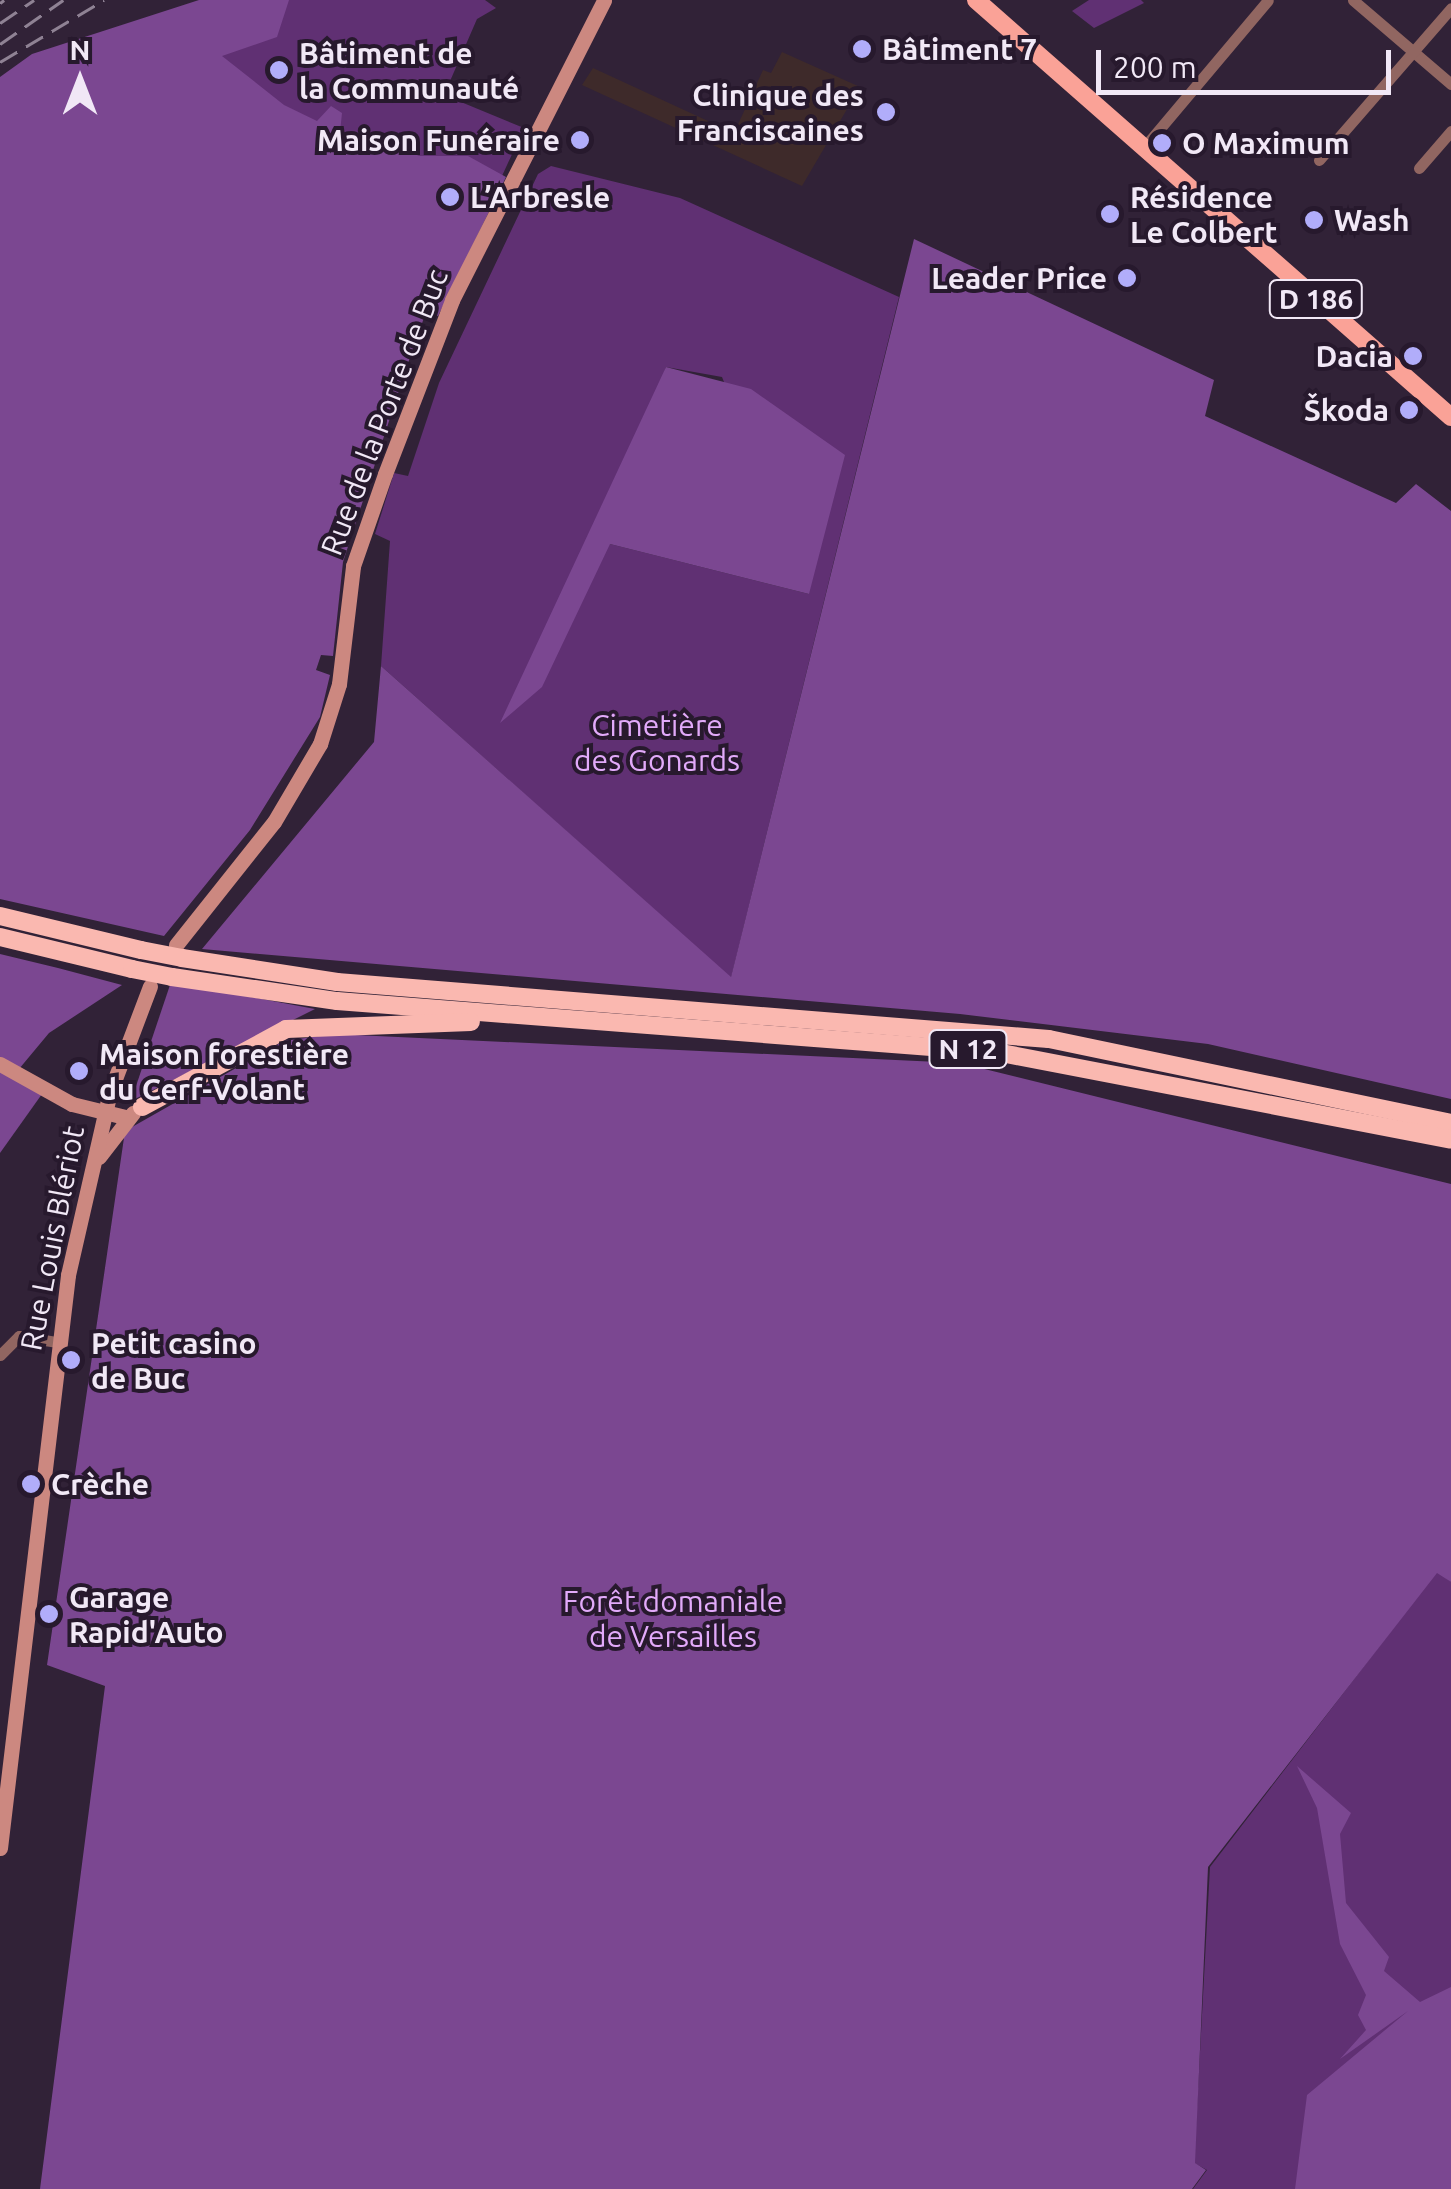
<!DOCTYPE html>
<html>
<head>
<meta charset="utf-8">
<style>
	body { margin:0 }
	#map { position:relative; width:1451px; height:2189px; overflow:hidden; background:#312237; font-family:Ubuntu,sans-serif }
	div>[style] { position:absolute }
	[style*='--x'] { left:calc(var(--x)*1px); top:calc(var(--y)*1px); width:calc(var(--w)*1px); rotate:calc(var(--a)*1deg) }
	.commercial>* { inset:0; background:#3e2a2a }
	.green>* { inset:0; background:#603073 }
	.forest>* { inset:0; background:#7b4791 }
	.minor>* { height:11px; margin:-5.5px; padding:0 5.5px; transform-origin:5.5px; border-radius:5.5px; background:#916661 }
	.secondary>* { height:15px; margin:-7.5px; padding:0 7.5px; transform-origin:7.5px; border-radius:7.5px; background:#cc8880 }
	.primary>* { height:18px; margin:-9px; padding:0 9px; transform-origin:9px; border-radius:9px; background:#faa297 }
	.trunk>* { height:18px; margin:-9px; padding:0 9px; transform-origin:9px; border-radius:9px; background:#fab8b0 }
	.rail>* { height:2.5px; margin-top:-1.25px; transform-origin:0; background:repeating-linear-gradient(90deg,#8f8294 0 20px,transparent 0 30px) }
	.trunk-bridge>* { height:18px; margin:-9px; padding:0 9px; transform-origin:9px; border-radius:9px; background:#fab8b0 }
	.dots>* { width:28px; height:28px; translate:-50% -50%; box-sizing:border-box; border:5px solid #27192d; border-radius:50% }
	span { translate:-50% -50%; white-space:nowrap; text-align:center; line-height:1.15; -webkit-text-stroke:8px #27192d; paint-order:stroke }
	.shield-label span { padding:2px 8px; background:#27192d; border:2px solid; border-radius:8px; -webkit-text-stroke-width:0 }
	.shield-label { font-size:28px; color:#f1e8f6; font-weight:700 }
	.poi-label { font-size:30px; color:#f1e8f6; font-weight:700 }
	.left { translate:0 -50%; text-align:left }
	.right { translate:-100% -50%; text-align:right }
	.street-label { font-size:30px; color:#f1e8f6 }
	.park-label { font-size:30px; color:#e2aafa }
	.north { position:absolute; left:30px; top:30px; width:100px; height:100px; -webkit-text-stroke:8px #27192d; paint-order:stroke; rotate:0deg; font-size:28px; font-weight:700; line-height:40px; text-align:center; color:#f1e8f6 }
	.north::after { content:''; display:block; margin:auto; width:35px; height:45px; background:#f1e8f6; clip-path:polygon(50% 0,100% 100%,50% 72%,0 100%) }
	.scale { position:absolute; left:1096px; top:50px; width:295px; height:45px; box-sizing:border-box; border:5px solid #f1e8f6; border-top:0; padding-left:12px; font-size:30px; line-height:35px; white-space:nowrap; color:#f1e8f6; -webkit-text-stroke:8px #27192d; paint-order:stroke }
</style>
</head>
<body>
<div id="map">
	<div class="commercial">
		<i style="clip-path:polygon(782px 52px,860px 87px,802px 186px,582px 85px,593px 68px,734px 133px,763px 70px,771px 73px)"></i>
	</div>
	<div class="green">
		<i style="clip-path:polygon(234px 0,485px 0,496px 8px,477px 19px,444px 95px,524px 128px,438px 316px,105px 88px)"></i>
		<i style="clip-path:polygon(1089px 0,1141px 0,1144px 3px,1094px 28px,1072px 11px)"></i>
		<i style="clip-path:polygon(evenodd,551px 166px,680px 198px,899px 297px,731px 978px,381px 666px,390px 541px,375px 534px,394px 473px,408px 476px,439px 383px,538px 174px,551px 166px,666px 367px,722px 377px,809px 594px,610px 544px,666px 367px)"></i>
		<i style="clip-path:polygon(1437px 1571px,1451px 1582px,1451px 2189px,1193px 2189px,1207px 2170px,1194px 2163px,1210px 1867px)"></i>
	</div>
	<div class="forest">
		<i style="clip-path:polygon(199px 0,289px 0,277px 37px,222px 56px,284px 105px,317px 121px,331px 106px,342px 113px,340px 132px,359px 146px,370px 133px,419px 156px,468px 156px,506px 177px,438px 316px,426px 312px,407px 366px,343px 562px,333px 656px,321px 655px,316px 670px,330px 675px,320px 717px,250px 830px,164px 936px,0 899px,0 77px,32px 54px)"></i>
		<i style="clip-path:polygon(914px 239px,1214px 380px,1205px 416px,1396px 503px,1416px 484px,1451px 511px,1451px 1099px,1208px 1044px,960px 1014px,202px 949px,374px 742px,381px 666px,731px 977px)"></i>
		<i style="clip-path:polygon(666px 367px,751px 389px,845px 455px,809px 594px,610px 544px,542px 687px,500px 723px)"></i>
		<i style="clip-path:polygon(0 954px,58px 968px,122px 985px,49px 1033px,19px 1069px,0 1061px)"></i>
		<i style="clip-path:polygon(171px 982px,315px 1009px,131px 1101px)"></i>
		<i style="clip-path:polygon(334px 1034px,960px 1063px,1451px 1184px,1451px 1582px,1437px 1573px,1208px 1867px,1195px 2163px,1206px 2170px,1192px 2189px,40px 2189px,105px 1686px,47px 1665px,125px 1131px,284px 1041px)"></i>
		<i style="clip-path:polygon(0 1072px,42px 1094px,0 1153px)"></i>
		<i style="clip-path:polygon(1297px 1766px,1351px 1813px,1340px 1834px,1346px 1903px,1389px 1957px,1384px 1971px,1420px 2002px,1451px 1987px,1451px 2189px,1295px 2189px,1307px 2095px,1408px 2011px,1340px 2059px,1366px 2030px,1358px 2015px,1366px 1995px,1340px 1944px,1317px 1808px)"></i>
	</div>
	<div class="minor">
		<i style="--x:1353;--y:0;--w:129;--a:40.6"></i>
		<i style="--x:1146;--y:145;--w:189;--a:-49.9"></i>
		<i style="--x:1319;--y:160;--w:201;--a:-49"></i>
		<i style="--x:1419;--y:168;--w:49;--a:-49.1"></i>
		<i style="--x:0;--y:1355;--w:27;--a:-45"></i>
		<i style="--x:19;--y:1336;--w:39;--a:9"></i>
	</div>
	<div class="secondary">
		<i style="--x:176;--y:945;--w:157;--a:-51.5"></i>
		<i style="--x:274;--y:822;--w:91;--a:-59.5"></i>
		<i style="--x:320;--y:744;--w:63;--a:-72.4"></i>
		<i style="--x:339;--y:684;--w:119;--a:-83.2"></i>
		<i style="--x:353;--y:566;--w:97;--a:-70.8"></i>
		<i style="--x:385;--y:474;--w:186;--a:-68.9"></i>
		<i style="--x:452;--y:300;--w:336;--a:-63.1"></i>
		<i style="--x:0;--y:1064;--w:82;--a:29.1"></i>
		<i style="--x:72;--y:1104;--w:55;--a:13.8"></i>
		<i style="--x:99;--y:1157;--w:56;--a:-52.3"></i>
		<i style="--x:0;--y:1848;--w:577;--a:-83.23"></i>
		<i style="--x:68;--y:1275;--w:188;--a:-77.1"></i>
		<i style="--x:110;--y:1092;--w:113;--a:-69.3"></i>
	</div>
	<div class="primary">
		<i style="--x:976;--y:0;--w:632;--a:41.28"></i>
	</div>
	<div class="trunk">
		<i style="--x:0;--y:916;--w:145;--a:13.6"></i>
		<i style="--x:0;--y:937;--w:136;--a:13.6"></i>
		<i style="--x:182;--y:958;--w:157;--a:8.8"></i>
		<i style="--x:337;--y:982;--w:714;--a:4.58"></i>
		<i style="--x:1049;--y:1039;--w:411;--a:11.8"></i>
		<i style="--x:172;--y:977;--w:167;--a:8.3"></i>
		<i style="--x:337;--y:1001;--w:661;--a:4.43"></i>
		<i style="--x:996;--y:1052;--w:463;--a:10.9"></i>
		<i style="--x:142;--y:1107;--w:164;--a:-28.4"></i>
		<i style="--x:286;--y:1029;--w:185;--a:-2.2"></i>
	</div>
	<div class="rail">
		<i style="--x:0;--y:3;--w:5;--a:-37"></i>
		<i style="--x:0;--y:23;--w:41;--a:-34.1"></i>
		<i style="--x:0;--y:44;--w:77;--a:-34.9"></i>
		<i style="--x:0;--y:62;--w:121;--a:-30.8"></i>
	</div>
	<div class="trunk-bridge">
		<i style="--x:141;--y:950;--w:42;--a:11"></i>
		<i style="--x:132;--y:969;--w:41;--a:11.3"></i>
	</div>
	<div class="dots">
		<i style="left:862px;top:49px;background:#b1adfa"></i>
		<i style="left:279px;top:70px;background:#b1adfa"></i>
		<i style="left:886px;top:112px;background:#b1adfa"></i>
		<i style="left:580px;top:140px;background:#b1adfa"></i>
		<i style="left:1162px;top:143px;background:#b1adfa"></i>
		<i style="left:450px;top:197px;background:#b1adfa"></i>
		<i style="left:1110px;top:214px;background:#b1adfa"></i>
		<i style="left:1314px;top:220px;background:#b1adfa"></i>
		<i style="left:1127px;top:278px;background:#b1adfa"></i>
		<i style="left:1413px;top:356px;background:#b1adfa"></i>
		<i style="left:1409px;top:410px;background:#b1adfa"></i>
		<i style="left:79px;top:1071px;background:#b1adfa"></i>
		<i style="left:71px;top:1360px;background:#b1adfa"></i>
		<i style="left:31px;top:1484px;background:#b1adfa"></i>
		<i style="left:49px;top:1614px;background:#b1adfa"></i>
	</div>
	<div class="shield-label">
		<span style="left:1316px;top:299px">D 186</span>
		<span style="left:968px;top:1049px">N 12</span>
	</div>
	<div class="poi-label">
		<span class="left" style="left:882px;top:49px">Bâtiment 7</span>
		<span class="left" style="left:299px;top:70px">Bâtiment de<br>la Communauté</span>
		<span class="right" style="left:864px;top:112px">Clinique des<br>Franciscaines</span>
		<span class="right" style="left:560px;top:140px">Maison Funéraire</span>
		<span class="left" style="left:1182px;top:143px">O Maximum</span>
		<span class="left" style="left:470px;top:197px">L’Arbresle</span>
		<span class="left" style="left:1130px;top:214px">Résidence<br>Le Colbert</span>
		<span class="left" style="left:1334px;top:220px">Wash</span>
		<span class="right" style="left:1107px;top:278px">Leader Price</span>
		<span class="right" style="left:1393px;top:356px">Dacia</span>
		<span class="right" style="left:1389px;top:410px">Škoda</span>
		<span class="left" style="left:99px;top:1071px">Maison forestière<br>du Cerf-Volant</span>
		<span class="left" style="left:91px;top:1360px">Petit casino<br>de Buc</span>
		<span class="left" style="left:51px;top:1484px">Crèche</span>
		<span class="left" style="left:69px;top:1614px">Garage<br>Rapid'Auto</span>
	</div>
	<div class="street-label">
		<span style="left:384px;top:412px;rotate:-69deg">Rue de la Porte de Buc</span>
		<span style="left:52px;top:1238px;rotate:-79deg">Rue Louis Blériot</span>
	</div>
	<div class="park-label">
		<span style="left:657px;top:742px">Cimetière<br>des Gonards</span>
		<span style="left:673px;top:1618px">Forêt domaniale<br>de Versailles</span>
	</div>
	<div class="north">N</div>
	<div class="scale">200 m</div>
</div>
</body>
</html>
